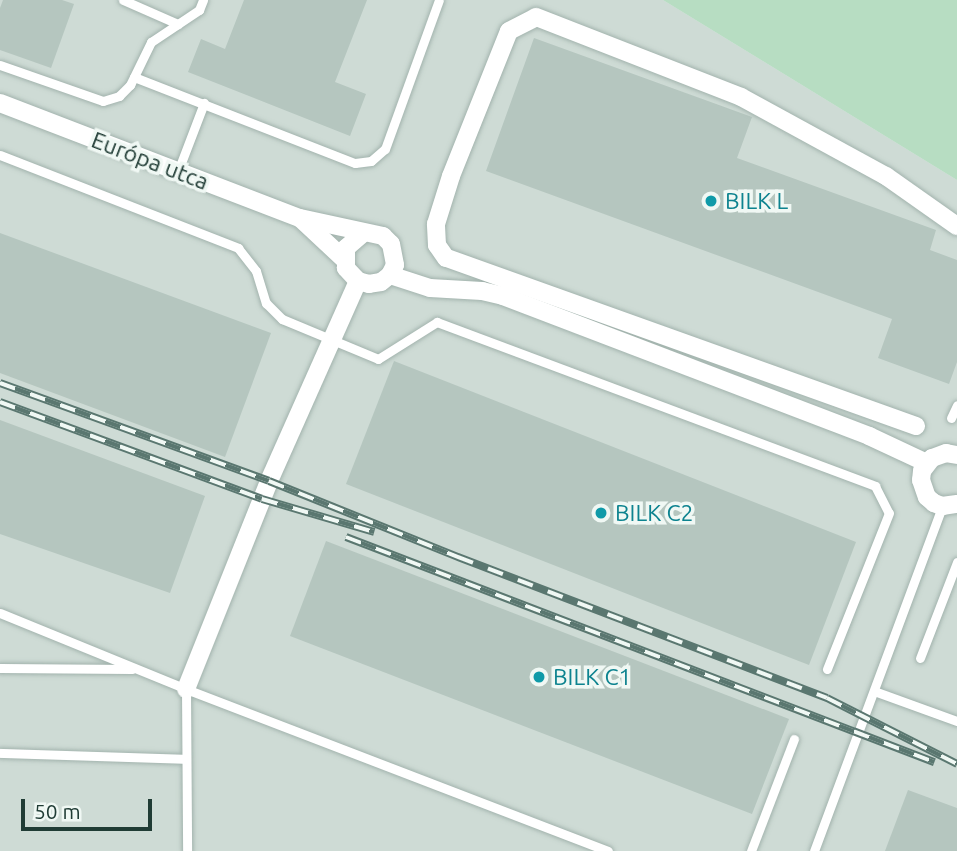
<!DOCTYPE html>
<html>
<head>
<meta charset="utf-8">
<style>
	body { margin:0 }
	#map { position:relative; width:957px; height:851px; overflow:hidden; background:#dfebe6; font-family:Ubuntu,sans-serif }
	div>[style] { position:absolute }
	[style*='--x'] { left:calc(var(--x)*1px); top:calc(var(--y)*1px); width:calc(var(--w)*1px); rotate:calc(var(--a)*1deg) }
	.built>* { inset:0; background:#cedbd5 }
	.green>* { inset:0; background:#b7ddc2 }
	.building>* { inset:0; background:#b5c6bf }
	.roads { filter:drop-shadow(0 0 2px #a2b3ad) drop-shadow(0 0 2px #a2b3ad) }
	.service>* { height:9px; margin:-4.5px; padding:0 4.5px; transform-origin:4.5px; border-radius:4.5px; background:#fff }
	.minor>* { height:18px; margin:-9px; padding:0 9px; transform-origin:9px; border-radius:9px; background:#fff }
	.rail>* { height:8px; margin-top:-4px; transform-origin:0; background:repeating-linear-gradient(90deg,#f0f8f4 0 16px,#5a7770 0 32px); box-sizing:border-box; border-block:2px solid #5a7770 }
	.dots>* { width:19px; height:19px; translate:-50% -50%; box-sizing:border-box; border:4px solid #f0f8f4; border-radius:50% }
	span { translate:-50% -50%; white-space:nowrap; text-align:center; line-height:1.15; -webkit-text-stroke:7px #f0f8f4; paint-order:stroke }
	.street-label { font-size:23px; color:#203c35 }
	.culture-label { font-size:23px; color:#0d838f }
	.left { translate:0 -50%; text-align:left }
	.scale { position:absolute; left:21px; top:799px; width:131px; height:32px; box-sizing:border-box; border:4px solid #203c35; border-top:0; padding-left:9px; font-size:21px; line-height:24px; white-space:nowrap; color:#203c35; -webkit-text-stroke:5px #f0f8f4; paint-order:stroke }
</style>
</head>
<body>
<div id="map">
	<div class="built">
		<i style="clip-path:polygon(0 0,663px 0,957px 180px,957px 851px,0 851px)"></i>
	</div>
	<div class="green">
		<i style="clip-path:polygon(663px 0,957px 0,957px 180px)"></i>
	</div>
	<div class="building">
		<i style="clip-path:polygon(3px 0,62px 0,74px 4px,51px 68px,0 50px,0 8px)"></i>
		<i style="clip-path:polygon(244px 0,367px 0,335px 82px,366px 94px,350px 136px,188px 72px,201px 39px,225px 49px)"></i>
		<i style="clip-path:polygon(534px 38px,752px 117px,737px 158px,936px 230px,930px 250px,957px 260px,957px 362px,949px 384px,878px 358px,892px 319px,486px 171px)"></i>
		<i style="clip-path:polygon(0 233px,271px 333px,225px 457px,0 373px)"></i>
		<i style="clip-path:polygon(394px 361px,856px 542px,809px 665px,346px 484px)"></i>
		<i style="clip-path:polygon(0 420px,205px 496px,170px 593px,0 534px)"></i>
		<i style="clip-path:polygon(326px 541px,789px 719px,752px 814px,290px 636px)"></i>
		<i style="clip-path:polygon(908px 790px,957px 808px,957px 851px,885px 851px)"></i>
	</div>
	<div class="roads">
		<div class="service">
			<i style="--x:123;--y:0;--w:60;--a:23.6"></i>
			<i style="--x:0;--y:65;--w:109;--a:19.3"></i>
			<i style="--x:103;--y:101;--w:17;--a:-17"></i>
			<i style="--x:119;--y:96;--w:16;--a:-45"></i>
			<i style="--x:130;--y:85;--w:48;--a:-64"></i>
			<i style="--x:151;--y:42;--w:58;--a:-33.7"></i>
			<i style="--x:199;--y:10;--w:11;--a:-68"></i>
			<i style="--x:134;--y:77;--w:237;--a:21.3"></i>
			<i style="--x:355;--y:163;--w:16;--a:-7"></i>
			<i style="--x:371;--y:161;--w:18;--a:-41"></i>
			<i style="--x:385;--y:149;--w:158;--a:-70.1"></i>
			<i style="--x:0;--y:155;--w:256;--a:21.3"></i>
			<i style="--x:238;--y:248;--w:29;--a:52"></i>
			<i style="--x:256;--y:271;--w:34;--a:73"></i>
			<i style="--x:266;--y:303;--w:23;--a:45"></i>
			<i style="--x:282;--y:319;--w:104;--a:22.6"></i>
			<i style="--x:378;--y:359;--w:70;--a:-32.1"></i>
			<i style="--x:437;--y:322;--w:468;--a:20.5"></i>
			<i style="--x:875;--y:486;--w:30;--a:63"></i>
			<i style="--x:889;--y:513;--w:168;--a:111.7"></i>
			<i style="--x:178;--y:171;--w:73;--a:-69.1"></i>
			<i style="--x:951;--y:418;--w:14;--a:-65"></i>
			<i style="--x:0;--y:613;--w:201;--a:22.2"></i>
			<i style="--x:186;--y:689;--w:452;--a:21"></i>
			<i style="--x:920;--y:658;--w:103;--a:-68.9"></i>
			<i style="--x:0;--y:668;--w:132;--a:0.4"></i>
			<i style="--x:186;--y:689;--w:162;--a:89.6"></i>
			<i style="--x:874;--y:691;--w:88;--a:19.9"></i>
			<i style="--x:0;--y:753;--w:186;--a:1.8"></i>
			<i style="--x:751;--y:851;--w:120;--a:-69"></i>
			<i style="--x:814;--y:851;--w:368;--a:-69.6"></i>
		</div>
		<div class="minor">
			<i style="--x:0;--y:103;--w:321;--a:21"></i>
			<i style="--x:300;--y:218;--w:85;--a:12.2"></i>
			<i style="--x:383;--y:236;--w:11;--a:45"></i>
			<i style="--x:391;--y:244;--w:21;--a:79"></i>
			<i style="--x:395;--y:265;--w:11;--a:117"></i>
			<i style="--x:390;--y:275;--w:11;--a:142"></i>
			<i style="--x:381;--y:282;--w:12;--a:171"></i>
			<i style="--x:369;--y:284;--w:11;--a:-165"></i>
			<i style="--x:358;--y:281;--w:18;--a:-133"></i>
			<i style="--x:346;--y:268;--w:20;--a:-90"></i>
			<i style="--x:346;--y:248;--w:21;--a:-41"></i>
			<i style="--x:302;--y:220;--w:57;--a:42.9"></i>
			<i style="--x:390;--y:275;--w:42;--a:18"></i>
			<i style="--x:430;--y:288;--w:52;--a:3.3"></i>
			<i style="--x:482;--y:291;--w:22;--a:13"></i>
			<i style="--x:503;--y:296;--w:392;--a:20.9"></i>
			<i style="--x:869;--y:436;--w:64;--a:25"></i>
			<i style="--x:916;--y:426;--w:499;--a:-160.3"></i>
			<i style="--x:446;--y:258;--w:16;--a:-125"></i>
			<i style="--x:437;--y:245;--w:21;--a:-93"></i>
			<i style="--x:436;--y:224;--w:50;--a:-72.6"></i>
			<i style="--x:451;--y:176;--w:156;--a:-68.2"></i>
			<i style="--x:509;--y:31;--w:30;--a:-27"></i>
			<i style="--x:536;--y:17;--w:220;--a:21.3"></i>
			<i style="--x:741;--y:97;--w:165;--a:28.6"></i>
			<i style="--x:886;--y:176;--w:87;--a:35.2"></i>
			<i style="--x:957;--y:455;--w:11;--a:-170"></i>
			<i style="--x:946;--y:453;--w:15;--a:160"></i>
			<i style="--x:932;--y:458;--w:16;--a:128"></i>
			<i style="--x:922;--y:471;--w:9;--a:96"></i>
			<i style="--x:921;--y:480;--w:18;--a:71"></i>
			<i style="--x:927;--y:497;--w:9;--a:41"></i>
			<i style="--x:934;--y:503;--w:9;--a:21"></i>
			<i style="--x:942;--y:506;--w:15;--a:-8"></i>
			<i style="--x:186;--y:689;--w:224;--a:-68.2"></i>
			<i style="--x:269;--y:481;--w:219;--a:-66"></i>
		</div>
	</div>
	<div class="rail">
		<i style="--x:0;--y:383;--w:286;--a:20"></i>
		<i style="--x:269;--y:481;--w:204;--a:21.9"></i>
		<i style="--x:458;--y:557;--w:395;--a:20.9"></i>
		<i style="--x:827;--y:698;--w:146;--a:26.9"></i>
		<i style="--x:0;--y:402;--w:279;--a:20.3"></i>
		<i style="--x:262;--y:499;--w:117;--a:16.4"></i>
		<i style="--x:346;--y:537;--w:630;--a:20.94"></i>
	</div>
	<div class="dots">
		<i style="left:711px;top:201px;background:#0f9aa8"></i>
		<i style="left:601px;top:513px;background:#0f9aa8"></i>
		<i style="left:539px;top:677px;background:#0f9aa8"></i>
	</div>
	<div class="street-label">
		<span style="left:150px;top:161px;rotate:21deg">Európa utca</span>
	</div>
	<div class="culture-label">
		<span class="left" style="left:725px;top:201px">BILK L</span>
		<span class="left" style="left:615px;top:513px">BILK C2</span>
		<span class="left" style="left:553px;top:677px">BILK C1</span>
	</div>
	<div class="scale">50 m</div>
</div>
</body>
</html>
